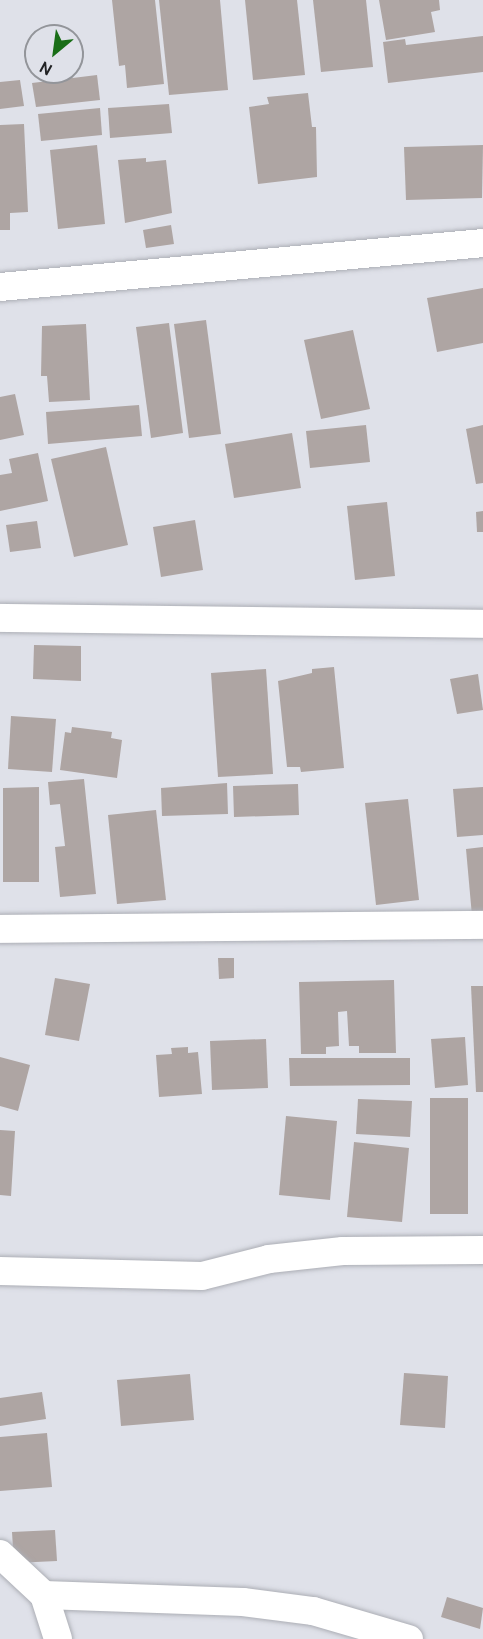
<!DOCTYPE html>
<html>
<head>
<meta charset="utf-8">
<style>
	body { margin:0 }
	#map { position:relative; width:483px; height:1639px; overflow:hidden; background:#dfe1e9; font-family:Cabin,sans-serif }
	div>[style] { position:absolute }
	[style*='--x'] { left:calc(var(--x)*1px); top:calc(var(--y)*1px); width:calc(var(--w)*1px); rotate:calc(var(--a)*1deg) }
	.building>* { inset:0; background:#aea5a3 }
	.roads { filter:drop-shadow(0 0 2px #acaeb5) drop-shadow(0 0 2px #acaeb5) }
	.street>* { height:28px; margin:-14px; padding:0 14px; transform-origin:14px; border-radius:14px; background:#fff }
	span { translate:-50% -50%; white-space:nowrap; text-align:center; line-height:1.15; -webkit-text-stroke:4.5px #dfe1e9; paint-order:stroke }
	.north { position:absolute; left:24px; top:24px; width:60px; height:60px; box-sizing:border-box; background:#dfe1e9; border:2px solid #93959a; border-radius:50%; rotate:209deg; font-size:16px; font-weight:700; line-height:24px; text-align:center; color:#212224 }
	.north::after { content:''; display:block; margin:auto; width:21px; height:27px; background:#196e17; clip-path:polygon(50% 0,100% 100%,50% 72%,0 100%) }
</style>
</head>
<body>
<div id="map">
	<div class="building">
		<i style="clip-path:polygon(112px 0,155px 0,164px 84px,127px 88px,125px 65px,119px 66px)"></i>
		<i style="clip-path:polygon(159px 0,220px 0,228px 90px,169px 95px)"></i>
		<i style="clip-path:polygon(245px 0,297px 0,305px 75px,253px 80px)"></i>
		<i style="clip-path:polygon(313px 0,366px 0,373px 67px,321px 72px)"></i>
		<i style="clip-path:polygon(379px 0,439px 0,440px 10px,431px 12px,435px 32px,386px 40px)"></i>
		<i style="clip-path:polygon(483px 36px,483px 72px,388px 83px,383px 42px,405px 39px,406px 45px)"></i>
		<i style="clip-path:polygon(97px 75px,100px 100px,36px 107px,32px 83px)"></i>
		<i style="clip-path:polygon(20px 80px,24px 106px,0 109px,0 82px)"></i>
		<i style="clip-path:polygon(308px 93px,312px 127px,316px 127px,317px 177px,258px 184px,249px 107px,269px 104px,267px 97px)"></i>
		<i style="clip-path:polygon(169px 104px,172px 133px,110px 138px,108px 108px)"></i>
		<i style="clip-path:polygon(100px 108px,102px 135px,41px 141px,38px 114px)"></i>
		<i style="clip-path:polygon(24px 124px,28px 212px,10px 213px,10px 230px,0 230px,0 125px)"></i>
		<i style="clip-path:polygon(97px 145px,105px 224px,58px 229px,50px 150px)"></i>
		<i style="clip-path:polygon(483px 145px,482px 198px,406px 200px,404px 147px)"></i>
		<i style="clip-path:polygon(146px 158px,146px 162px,166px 160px,172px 213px,125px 223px,118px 160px)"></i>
		<i style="clip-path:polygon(171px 225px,174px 244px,146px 248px,143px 230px)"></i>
		<i style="clip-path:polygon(483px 288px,483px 343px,437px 352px,427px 298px)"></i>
		<i style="clip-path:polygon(206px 320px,221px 434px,189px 438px,174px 324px)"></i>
		<i style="clip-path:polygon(169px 323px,183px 433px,151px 438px,136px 327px)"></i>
		<i style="clip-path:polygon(86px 324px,90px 400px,49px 402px,47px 376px,41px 376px,42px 326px)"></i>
		<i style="clip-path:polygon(353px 330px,370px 409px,321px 419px,304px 340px)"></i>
		<i style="clip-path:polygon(15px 394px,24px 435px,0 440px,0 397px)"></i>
		<i style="clip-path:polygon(139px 405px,142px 436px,48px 444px,46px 412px)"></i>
		<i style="clip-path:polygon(366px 425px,370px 462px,310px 468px,306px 431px)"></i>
		<i style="clip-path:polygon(483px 425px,483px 483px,476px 484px,466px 429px)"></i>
		<i style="clip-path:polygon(292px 433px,301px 488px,234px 498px,225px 444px)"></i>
		<i style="clip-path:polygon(106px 447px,128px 545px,74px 557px,51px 459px)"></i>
		<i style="clip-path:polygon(38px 453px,48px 501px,0 511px,0 475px,12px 473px,9px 459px)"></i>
		<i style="clip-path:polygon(387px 502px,395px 576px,355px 580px,347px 506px)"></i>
		<i style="clip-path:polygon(483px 511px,483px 532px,477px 532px,476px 512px)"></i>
		<i style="clip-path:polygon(195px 520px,203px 570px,161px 577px,153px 527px)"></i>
		<i style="clip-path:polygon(37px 521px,41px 548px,10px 552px,6px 525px)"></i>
		<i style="clip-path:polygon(34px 645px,81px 646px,81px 681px,33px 679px)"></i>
		<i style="clip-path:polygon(334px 667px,344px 768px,301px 772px,300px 767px,287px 767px,278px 681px,312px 673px,312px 669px)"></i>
		<i style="clip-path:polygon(266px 669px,273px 774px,218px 777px,211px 673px)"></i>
		<i style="clip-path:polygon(478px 674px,483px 710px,457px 714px,450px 679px)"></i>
		<i style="clip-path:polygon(11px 716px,56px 719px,52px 772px,8px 769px)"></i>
		<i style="clip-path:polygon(72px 727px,112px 732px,111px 738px,122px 740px,117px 778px,60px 770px,65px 732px,71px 733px)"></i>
		<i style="clip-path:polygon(84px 779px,96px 894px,60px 897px,55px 847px,65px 846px,60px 804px,50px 805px,48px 782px)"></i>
		<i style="clip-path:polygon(227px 783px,228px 814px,162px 816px,161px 788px)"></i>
		<i style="clip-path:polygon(298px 784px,299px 815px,234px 817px,233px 786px)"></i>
		<i style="clip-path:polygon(39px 787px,39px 882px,3px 882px,3px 788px)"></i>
		<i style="clip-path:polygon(483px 787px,483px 835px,457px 837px,453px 789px)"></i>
		<i style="clip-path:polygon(408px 799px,419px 900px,376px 905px,365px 803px)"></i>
		<i style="clip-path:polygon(156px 810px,166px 900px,117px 904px,108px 815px)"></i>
		<i style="clip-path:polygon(483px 847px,483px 915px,472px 916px,466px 849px)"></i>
		<i style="clip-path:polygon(218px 958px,234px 958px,234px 978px,219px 979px)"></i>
		<i style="clip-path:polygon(55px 978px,90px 984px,79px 1041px,45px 1035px)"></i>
		<i style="clip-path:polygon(394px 980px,396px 1053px,359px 1053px,359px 1046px,349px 1046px,347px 1011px,338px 1012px,339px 1046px,326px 1047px,326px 1054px,301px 1054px,299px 982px)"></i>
		<i style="clip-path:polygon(471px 986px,483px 986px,483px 1092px,476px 1092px)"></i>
		<i style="clip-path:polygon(465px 1037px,468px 1085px,435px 1088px,431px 1039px)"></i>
		<i style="clip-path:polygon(266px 1039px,268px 1088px,212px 1090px,210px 1041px)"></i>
		<i style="clip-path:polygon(188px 1047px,188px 1053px,198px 1052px,202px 1094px,159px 1097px,156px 1055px,172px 1054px,171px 1048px)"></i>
		<i style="clip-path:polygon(0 1057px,30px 1065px,18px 1111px,0 1106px)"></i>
		<i style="clip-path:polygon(289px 1058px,410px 1058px,410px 1085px,290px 1086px)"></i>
		<i style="clip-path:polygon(430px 1098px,468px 1098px,468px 1214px,430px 1214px)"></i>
		<i style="clip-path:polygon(358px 1099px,412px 1101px,410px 1137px,356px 1134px)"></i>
		<i style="clip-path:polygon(286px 1116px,337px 1121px,330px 1200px,279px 1195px)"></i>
		<i style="clip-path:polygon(0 1130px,15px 1131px,11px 1196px,0 1195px)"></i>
		<i style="clip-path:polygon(354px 1142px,409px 1148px,402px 1222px,347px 1217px)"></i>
		<i style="clip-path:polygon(404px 1373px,448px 1376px,445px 1428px,400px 1425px)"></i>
		<i style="clip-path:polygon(190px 1374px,194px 1420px,121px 1426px,117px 1380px)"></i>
		<i style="clip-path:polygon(42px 1392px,46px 1419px,0 1426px,0 1398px)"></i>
		<i style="clip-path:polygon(47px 1433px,52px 1487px,0 1491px,0 1437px)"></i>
		<i style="clip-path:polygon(55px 1530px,57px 1561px,14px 1563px,12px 1532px)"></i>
		<i style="clip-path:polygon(447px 1597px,483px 1608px,480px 1629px,441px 1617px)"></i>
	</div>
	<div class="roads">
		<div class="street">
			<i style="--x:0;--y:287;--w:485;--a:-5.2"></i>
			<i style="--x:0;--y:618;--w:483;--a:0.7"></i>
			<i style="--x:0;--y:929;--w:483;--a:-0.5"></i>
			<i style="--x:0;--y:1271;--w:202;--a:1.4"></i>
			<i style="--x:202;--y:1276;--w:69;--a:-14.2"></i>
			<i style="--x:269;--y:1259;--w:74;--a:-6.2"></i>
			<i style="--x:343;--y:1251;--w:140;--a:-0.4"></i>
			<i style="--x:0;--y:1554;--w:60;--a:43"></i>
			<i style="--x:44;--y:1595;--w:46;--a:72.3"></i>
			<i style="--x:44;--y:1595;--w:199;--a:2"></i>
			<i style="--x:243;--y:1602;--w:71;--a:7.3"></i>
			<i style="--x:313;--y:1611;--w:100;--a:16.3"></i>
		</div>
	</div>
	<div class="north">N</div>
</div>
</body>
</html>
